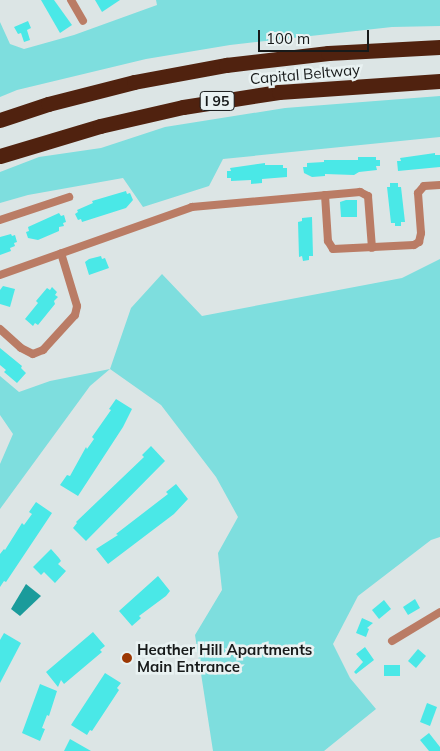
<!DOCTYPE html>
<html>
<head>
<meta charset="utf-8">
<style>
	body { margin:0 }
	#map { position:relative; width:440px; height:751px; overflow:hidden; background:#dce5e5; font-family:Mulish,sans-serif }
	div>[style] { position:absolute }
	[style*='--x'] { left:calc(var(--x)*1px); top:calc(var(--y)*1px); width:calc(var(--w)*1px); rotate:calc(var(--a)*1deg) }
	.green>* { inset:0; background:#7edede }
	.water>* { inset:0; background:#1a9b9b }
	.building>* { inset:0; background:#4ae8e7 }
	.minor>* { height:8px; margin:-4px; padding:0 4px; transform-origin:4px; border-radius:4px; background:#ba7c65 }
	.motorway>* { height:15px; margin:-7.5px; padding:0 7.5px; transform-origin:7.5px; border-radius:7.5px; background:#50220f }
	.dots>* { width:14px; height:14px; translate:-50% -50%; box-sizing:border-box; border:2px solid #e9f2f2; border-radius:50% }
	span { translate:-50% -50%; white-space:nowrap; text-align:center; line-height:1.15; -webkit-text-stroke:5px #e9f2f2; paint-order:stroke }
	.shield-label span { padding:1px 4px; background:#e9f2f2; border:1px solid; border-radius:4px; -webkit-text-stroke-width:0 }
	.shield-label { font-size:14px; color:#171a1a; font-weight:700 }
	.street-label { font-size:15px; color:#171a1a }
	.poi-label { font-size:15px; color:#171a1a; font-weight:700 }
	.left { translate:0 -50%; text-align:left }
	.scale { position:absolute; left:258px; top:30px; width:111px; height:22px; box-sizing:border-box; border:2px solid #171a1a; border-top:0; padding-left:6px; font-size:15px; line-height:18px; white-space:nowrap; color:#171a1a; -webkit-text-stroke:4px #e9f2f2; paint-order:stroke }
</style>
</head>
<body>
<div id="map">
	<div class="green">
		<i style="clip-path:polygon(156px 0,440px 0,440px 26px,392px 27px,230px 45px,146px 59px,17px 90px,0 97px,0 22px,10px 44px,24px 49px,74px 35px,157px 5px)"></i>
		<i style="clip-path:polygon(440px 96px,440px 137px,223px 159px,209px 186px,143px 207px,123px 178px,28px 195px,0 203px,0 172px,39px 157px,101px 148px,165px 127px,285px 108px)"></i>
		<i style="clip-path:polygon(440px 259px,440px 537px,431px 540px,358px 596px,333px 644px,350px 678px,376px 709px,324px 751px,213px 751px,195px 635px,222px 590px,218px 553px,238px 517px,216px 477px,161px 405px,110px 369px,90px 386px,0 509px,0 464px,13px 434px,0 415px,0 376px,19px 392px,50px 381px,110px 369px,131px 308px,162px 274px,202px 316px,402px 278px)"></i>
	</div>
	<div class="water">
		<i style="clip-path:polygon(26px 584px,41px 596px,20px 616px,11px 609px)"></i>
	</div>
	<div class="building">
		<i style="clip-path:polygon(41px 0,54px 0,72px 25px,60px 33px)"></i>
		<i style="clip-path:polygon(95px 0,120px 0,102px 12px)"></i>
		<i style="clip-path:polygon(28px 21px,31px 28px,27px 30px,30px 40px,24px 42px,21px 33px,18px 34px,14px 27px)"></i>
		<i style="clip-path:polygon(435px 153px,435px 155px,440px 155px,440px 167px,398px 171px,397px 161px,401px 161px,400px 158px)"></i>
		<i style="clip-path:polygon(358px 157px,376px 157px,376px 160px,380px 160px,380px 166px,376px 166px,377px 170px,359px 172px,354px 175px,325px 174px,325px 176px,312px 177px,304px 173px,303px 167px,307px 167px,307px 163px,324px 162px,324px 160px,358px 160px)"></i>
		<i style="clip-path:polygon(265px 163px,265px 165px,283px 165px,283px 168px,287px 168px,287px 177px,262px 179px,262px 183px,251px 184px,251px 180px,231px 181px,231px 178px,227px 178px,227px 171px,231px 171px,230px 168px)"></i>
		<i style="clip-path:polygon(390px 183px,398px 183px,398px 187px,401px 187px,405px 222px,401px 222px,401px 226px,395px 226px,395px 223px,391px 223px,387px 187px,390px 187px)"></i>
		<i style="clip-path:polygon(126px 191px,127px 194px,130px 193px,133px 200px,126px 208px,82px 222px,81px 219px,78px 220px,75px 214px,78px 212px,77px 210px,93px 203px,92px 201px)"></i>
		<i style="clip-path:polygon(346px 200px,357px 200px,357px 217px,341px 217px,340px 202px)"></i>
		<i style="clip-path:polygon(59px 213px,61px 216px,64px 215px,66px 222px,63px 223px,64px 226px,59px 227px,59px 231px,38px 240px,28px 238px,26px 232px,29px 231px,28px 227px)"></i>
		<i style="clip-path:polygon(312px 217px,313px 256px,309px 256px,309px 260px,303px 261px,302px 256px,299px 257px,298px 222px,302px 221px,302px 218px)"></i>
		<i style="clip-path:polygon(11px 234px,12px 236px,15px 235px,17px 242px,14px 243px,15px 246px,10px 248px,11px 251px,0 255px,0 237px)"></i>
		<i style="clip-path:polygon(101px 256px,102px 259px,105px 258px,109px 268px,89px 275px,85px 262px,89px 259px)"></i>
		<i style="clip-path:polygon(3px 286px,15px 289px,10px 307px,0 304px,0 290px)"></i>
		<i style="clip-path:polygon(52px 287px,57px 292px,55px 295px,58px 297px,54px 301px,55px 304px,38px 325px,35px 323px,33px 326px,25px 319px,38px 303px,36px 301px,47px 288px,50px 290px)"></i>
		<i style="clip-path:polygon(0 348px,22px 366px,21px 368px,26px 373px,17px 383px,4px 372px,6px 370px,0 365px)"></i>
		<i style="clip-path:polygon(116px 399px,132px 409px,123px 427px,78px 496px,60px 485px,67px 475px,70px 476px,86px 447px,87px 449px,94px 439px,92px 437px,111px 410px,109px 409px)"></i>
		<i style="clip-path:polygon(151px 446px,165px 461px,86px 541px,73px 528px,77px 523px,76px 522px,144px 457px,142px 455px)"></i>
		<i style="clip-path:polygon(176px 484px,188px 499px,174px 514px,108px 564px,96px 549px,118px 535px,116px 534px,168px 494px,166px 492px)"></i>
		<i style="clip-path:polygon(36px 502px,52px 513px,6px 582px,4px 581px,0 587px,0 554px,4px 549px,5px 550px,22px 523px,24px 525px,32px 514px,29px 512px)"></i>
		<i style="clip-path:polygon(51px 549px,59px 558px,61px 561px,58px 564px,66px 571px,55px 583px,44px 572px,41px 575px,33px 567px)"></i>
		<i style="clip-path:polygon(158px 576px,170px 591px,166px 596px,139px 616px,141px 618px,132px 626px,119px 611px)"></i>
		<i style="clip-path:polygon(415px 599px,420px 608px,408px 615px,403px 607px)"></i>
		<i style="clip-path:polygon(384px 600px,391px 609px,379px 619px,372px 610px)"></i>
		<i style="clip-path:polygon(362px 618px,373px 623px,367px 628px,369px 629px,366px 637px,356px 633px)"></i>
		<i style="clip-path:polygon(93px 632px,105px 646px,100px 650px,102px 652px,64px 684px,61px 680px,58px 687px,46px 672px)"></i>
		<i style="clip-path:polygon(4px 633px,21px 643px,0 683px,0 640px)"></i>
		<i style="clip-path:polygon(365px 647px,374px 660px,356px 674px,354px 672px,363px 662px,356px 654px)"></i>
		<i style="clip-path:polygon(418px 649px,426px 656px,416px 668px,408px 661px)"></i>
		<i style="clip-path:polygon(384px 665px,400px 665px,400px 676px,384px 676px)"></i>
		<i style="clip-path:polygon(105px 673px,121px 683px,117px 688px,119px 690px,92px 731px,90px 730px,87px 735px,71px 725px)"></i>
		<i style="clip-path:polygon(40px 684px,57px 691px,49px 716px,47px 715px,42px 728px,45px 729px,40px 741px,22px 733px)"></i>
		<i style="clip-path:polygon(427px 703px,437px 707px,430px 726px,420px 722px)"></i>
		<i style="clip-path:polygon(429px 733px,440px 747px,440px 751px,429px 751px,420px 740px)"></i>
		<i style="clip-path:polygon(70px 739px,91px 751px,64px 751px)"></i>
	</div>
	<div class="minor">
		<i style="--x:71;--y:0;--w:24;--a:60"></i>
		<i style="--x:325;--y:195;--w:46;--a:86.3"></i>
		<i style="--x:328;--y:241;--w:9;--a:58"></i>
		<i style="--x:333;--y:249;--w:81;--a:-2.8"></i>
		<i style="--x:414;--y:245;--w:6;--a:-31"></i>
		<i style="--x:419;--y:242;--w:9;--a:-77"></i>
		<i style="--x:421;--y:233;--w:40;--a:-94.3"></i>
		<i style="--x:418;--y:193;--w:9;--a:-49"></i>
		<i style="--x:424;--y:186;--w:16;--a:-4"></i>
		<i style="--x:0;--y:220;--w:73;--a:-18.4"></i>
		<i style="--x:0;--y:275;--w:204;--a:-19.5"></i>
		<i style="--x:192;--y:207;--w:169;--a:-5.1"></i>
		<i style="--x:360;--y:192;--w:9;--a:27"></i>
		<i style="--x:368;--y:196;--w:52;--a:85.6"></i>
		<i style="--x:0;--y:329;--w:28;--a:42"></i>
		<i style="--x:21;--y:348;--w:13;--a:27"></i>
		<i style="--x:33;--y:354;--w:11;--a:-22"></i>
		<i style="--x:43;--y:350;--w:47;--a:-47.6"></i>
		<i style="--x:75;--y:315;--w:9;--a:-77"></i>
		<i style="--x:77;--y:306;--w:55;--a:-106.8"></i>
		<i style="--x:392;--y:641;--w:56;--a:-31.1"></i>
	</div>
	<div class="motorway">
		<i style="--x:0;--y:120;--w:51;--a:-18.4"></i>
		<i style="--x:48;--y:104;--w:89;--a:-14.3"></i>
		<i style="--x:134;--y:82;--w:94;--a:-10.5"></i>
		<i style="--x:226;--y:65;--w:103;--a:-6.7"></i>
		<i style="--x:328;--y:53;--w:112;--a:-3.1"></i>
		<i style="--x:0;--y:156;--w:104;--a:-16.7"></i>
		<i style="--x:100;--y:126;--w:85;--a:-12.9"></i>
		<i style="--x:183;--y:107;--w:97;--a:-8.9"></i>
		<i style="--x:279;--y:92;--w:161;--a:-3.9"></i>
	</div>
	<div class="dots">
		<i style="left:127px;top:658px;background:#9c3804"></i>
	</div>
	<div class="shield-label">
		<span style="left:217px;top:101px">I 95</span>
	</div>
	<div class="street-label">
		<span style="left:305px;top:74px;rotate:-5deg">Capital Beltway</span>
	</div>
	<div class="poi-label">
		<span class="left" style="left:137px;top:658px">Heather Hill Apartments<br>Main Entrance</span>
	</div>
	<div class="scale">100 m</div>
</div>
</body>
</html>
